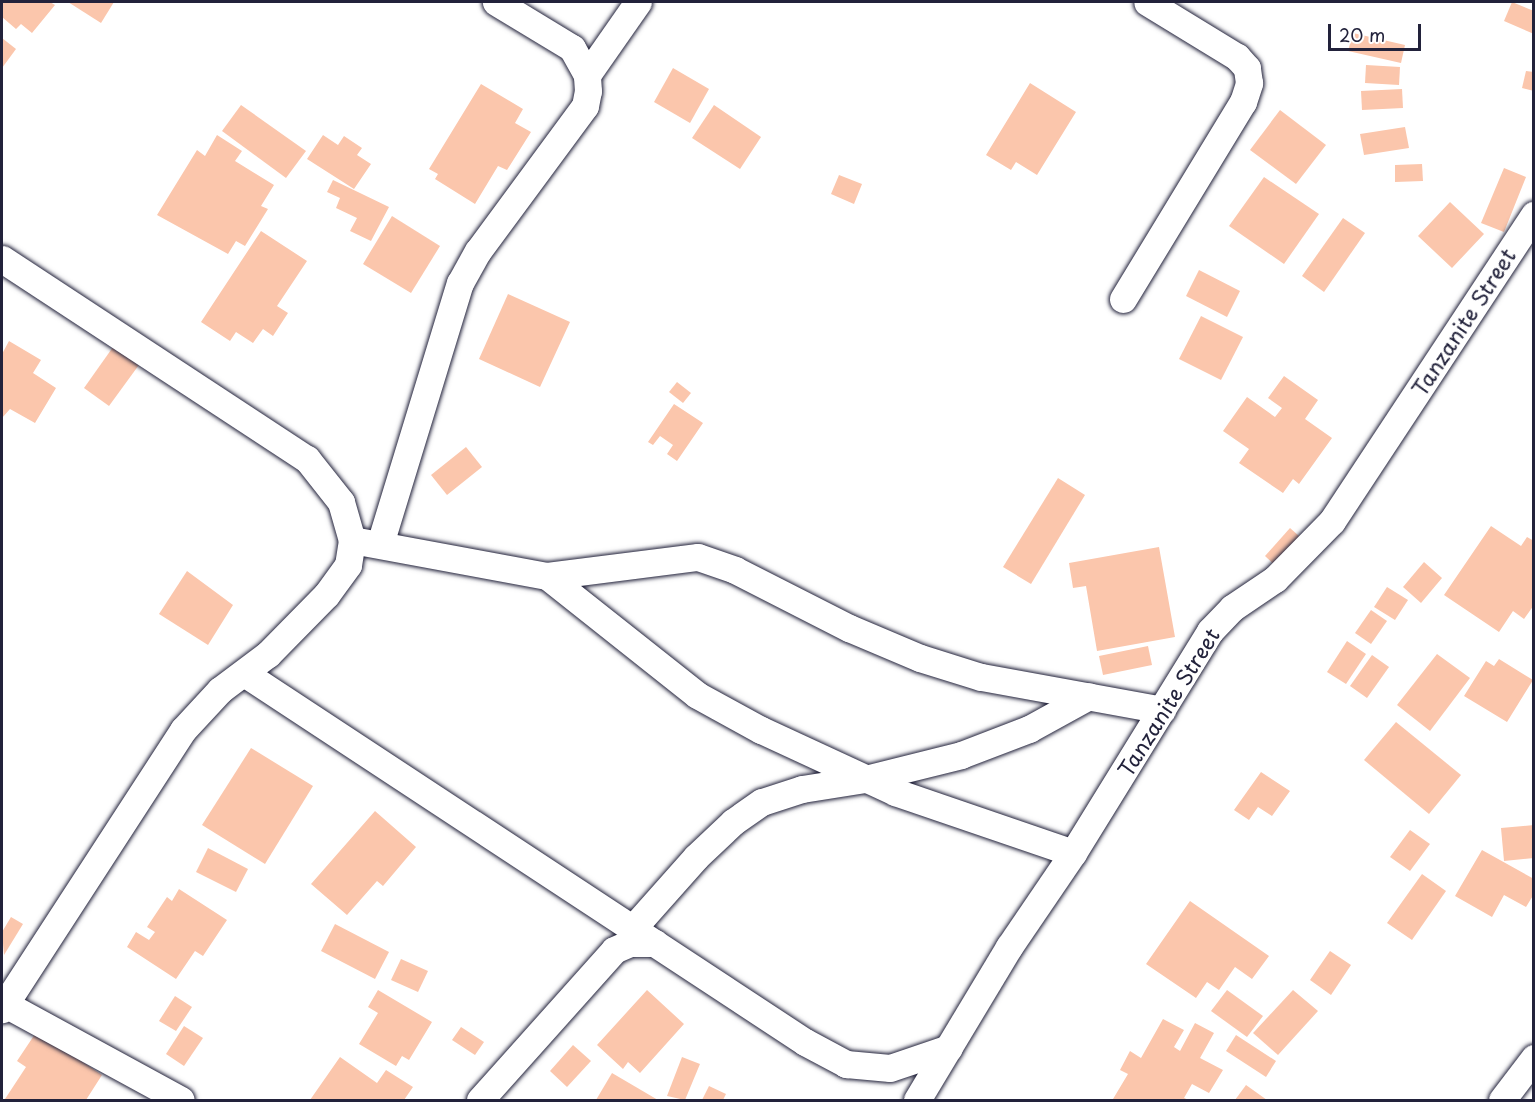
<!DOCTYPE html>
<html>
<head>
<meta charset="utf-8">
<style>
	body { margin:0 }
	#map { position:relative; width:1535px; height:1102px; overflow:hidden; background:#fff; font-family:"Playpen Sans",sans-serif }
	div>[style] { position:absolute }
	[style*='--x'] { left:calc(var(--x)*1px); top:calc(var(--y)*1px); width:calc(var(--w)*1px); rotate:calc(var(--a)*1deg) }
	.building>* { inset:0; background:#fbc6ac }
	.roads { filter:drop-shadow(0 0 2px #22223b) drop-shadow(0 0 2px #22223b) }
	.street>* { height:27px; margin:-13.5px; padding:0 13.5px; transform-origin:13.5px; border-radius:13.5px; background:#fff }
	span { translate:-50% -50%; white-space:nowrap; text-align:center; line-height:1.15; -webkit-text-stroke:6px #fff; paint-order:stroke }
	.street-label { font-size:21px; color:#22223b }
	.frame { position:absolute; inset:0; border:3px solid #22223b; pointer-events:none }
	.scale { position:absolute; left:1328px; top:24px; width:93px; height:27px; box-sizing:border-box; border:3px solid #22223b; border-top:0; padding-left:8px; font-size:18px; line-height:21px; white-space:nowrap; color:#22223b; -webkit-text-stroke:4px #fff; paint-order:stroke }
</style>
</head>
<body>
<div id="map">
	<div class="building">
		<i style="clip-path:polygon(2px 2px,50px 2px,55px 5px,32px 33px,21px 24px,16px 29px,2px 17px)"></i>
		<i style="clip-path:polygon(68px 2px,114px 2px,101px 23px)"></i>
		<i style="clip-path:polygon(1512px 2px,1534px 11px,1534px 34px,1504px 21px)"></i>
		<i style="clip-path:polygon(1353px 33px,1405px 45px,1401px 63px,1348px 51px)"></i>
		<i style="clip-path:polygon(2px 38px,16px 49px,2px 68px)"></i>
		<i style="clip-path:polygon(1366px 65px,1400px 67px,1399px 85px,1365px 83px)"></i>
		<i style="clip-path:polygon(673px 68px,709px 89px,690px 123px,654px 102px)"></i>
		<i style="clip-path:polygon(1526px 71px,1534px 72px,1534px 91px,1522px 88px)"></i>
		<i style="clip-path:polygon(1030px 83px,1076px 112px,1037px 175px,1016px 162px,1011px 170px,986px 155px)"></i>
		<i style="clip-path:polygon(481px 84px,523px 109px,515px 123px,531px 132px,507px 170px,498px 166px,475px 204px,435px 179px,438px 174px,429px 169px)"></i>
		<i style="clip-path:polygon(1402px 89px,1403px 108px,1362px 110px,1361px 91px)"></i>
		<i style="clip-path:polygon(241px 105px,306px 151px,286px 178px,222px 131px)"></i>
		<i style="clip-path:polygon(714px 105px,761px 137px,740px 169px,692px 138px)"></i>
		<i style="clip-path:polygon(1280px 110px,1326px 145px,1296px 184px,1250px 150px)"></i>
		<i style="clip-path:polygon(1405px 127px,1409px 148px,1364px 155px,1360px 134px)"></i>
		<i style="clip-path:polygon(217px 135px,242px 151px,235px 161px,274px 185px,261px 206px,268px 209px,245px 246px,236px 241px,228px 254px,157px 215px,197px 150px,205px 156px)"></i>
		<i style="clip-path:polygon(323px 135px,338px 145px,344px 136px,362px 148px,357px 155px,371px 164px,354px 189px,307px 159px)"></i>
		<i style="clip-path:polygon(1422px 164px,1423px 181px,1395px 182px,1395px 165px)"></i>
		<i style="clip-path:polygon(1504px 168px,1526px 177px,1504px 232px,1481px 223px)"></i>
		<i style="clip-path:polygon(839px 175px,862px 184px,854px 204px,831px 194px)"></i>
		<i style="clip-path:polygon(1264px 177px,1319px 214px,1284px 264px,1229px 226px)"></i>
		<i style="clip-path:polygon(333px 180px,389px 207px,371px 241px,350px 231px,357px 218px,336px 208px,340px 198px,327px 192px)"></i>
		<i style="clip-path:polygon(1450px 202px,1484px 234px,1452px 268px,1418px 236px)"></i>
		<i style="clip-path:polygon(392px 216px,440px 246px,411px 293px,363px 264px)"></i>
		<i style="clip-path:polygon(1343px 218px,1365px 233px,1324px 292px,1302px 276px)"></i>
		<i style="clip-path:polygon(261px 231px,307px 261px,277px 306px,288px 313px,273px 336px,263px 329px,253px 343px,236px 332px,230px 341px,201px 322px)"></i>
		<i style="clip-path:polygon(1199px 270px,1240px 291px,1227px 317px,1186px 296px)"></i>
		<i style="clip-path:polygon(508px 294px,570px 322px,540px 387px,479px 359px)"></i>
		<i style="clip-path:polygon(1201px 316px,1243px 337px,1221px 380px,1179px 359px)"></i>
		<i style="clip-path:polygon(118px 340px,144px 358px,109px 406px,84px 388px)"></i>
		<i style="clip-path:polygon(9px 341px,41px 360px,33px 373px,56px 388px,35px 423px,10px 409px,2px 418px,2px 354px)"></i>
		<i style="clip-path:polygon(1284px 376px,1318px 400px,1305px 419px,1332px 438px,1299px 484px,1293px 479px,1283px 493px,1239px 463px,1249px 449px,1223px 431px,1247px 397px,1275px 417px,1282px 408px,1268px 398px)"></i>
		<i style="clip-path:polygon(677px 382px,691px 393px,683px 403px,669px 392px)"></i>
		<i style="clip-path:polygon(674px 404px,703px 423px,677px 461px,667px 454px,673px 445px,660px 436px,653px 445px,648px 442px)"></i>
		<i style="clip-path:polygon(466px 447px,482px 467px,447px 495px,431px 475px)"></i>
		<i style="clip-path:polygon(1058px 478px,1085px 495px,1031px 584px,1003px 567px)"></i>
		<i style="clip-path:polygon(1491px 526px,1521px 546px,1527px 537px,1534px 541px,1534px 605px,1524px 619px,1513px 611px,1499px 632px,1444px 595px)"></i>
		<i style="clip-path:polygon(1290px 528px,1308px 544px,1282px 572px,1265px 556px)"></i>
		<i style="clip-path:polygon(1159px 547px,1175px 637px,1097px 651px,1086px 586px,1073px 588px,1069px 563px)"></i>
		<i style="clip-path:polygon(1424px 562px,1442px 578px,1421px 603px,1403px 587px)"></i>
		<i style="clip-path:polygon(187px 571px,233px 605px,208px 645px,159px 614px)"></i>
		<i style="clip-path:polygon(1387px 587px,1408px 600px,1395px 620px,1374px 607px)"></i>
		<i style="clip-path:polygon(1371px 610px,1387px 621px,1371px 644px,1355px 633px)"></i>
		<i style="clip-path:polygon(1347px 641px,1366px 654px,1346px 684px,1327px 672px)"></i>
		<i style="clip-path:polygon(1148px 646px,1152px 665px,1103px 675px,1099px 656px)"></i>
		<i style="clip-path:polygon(1437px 654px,1470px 678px,1430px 731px,1397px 705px)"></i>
		<i style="clip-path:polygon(1372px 655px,1389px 667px,1367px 698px,1350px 686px)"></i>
		<i style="clip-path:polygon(1499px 659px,1533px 680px,1507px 722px,1464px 696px,1486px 661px,1494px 666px)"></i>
		<i style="clip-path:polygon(1396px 722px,1461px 775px,1429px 814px,1364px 760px)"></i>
		<i style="clip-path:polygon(251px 748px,313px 786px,265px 864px,202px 825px)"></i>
		<i style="clip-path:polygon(1261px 772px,1290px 791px,1272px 816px,1258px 807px,1249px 820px,1234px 810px)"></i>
		<i style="clip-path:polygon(375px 811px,416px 847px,383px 886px,377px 881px,347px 915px,311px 884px)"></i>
		<i style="clip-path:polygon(1534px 825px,1534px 858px,1504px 861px,1501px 828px)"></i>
		<i style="clip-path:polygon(1410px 830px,1430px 844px,1410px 871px,1390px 857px)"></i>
		<i style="clip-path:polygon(208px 848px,248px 869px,236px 892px,196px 872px)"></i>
		<i style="clip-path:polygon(1482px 850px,1534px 879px,1534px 894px,1526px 907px,1504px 895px,1492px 917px,1455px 896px)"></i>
		<i style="clip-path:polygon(1422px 874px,1446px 891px,1412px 940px,1387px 923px)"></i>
		<i style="clip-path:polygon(179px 889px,227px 920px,203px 956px,195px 951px,176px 979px,127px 947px,136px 932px,149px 940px,155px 932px,147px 927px,167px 897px,172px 901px)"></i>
		<i style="clip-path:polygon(1190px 901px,1269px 956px,1252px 979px,1235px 967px,1219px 990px,1207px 982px,1196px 998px,1146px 964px)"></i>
		<i style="clip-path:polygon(11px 917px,23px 924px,4px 955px,2px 932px)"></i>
		<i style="clip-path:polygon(335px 924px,389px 952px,375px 979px,321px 951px)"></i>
		<i style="clip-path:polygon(1330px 951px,1351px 965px,1331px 995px,1310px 980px)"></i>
		<i style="clip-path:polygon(401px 959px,428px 971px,418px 992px,391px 980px)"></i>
		<i style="clip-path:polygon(378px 990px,432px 1022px,409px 1060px,402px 1056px,396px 1066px,359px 1044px,378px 1013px,368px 1007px)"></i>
		<i style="clip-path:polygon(647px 990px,684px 1024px,640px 1073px,628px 1062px,623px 1069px,597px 1045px)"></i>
		<i style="clip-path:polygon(1227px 990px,1263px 1016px,1247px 1037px,1211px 1011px)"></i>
		<i style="clip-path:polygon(1293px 990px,1318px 1011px,1278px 1055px,1253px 1033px)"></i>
		<i style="clip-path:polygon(175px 996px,192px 1007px,176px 1031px,159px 1021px)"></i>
		<i style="clip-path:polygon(1163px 1019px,1184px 1030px,1174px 1047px,1180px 1051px,1195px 1023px,1214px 1033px,1200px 1058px,1223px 1070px,1209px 1093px,1192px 1084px,1184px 1098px,1189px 1100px,1113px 1099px,1128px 1074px,1120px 1070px,1130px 1051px,1141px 1058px)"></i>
		<i style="clip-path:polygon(184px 1026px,203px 1038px,184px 1066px,166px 1054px)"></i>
		<i style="clip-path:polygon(461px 1027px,484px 1042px,475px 1055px,452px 1040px)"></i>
		<i style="clip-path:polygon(37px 1031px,102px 1075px,86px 1100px,5px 1099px,26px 1067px,17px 1061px)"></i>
		<i style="clip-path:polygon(1236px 1035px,1276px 1061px,1266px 1077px,1226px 1051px)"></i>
		<i style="clip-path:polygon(573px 1045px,591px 1061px,567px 1087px,550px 1071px)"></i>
		<i style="clip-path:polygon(340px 1057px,377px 1083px,386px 1070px,413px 1087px,404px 1100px,310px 1100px)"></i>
		<i style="clip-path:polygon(682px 1057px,700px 1064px,685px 1100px,667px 1096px)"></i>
		<i style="clip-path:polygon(612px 1073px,658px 1100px,596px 1100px)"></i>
		<i style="clip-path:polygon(1246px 1085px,1267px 1100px,1235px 1100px)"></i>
		<i style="clip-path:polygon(709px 1086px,726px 1094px,723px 1100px,702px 1100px)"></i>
	</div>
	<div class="roads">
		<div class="street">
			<i style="--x:587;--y:75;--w:89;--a:-55.1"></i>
			<i style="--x:2;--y:259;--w:365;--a:33.3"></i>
			<i style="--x:307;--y:459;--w:55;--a:51.7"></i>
			<i style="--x:341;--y:502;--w:40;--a:74"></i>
			<i style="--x:352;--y:540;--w:25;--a:99"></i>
			<i style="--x:348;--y:565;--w:37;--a:126"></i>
			<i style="--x:326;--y:595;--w:83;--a:134.5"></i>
			<i style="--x:268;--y:654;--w:60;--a:143.1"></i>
			<i style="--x:220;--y:690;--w:54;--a:132.8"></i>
			<i style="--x:183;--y:730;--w:333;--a:123"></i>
			<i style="--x:1123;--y:299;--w:231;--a:-58.7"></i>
			<i style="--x:1243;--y:102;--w:20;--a:-72"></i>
			<i style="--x:1249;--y:83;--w:15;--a:-98"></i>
			<i style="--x:1247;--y:68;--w:15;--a:-132"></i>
			<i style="--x:1237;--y:57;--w:105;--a:-148.6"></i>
			<i style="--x:352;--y:540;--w:198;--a:10.5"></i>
			<i style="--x:547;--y:576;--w:152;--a:-7.2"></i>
			<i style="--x:698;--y:557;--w:39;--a:19"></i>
			<i style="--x:735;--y:570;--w:128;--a:27"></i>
			<i style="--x:849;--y:628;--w:77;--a:22.9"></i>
			<i style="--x:920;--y:658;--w:64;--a:17.3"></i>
			<i style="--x:981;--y:677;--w:184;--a:10.3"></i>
			<i style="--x:380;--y:544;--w:273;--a:-73"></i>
			<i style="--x:460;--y:283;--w:37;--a:-61"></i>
			<i style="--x:478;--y:251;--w:180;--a:-53.6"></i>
			<i style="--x:585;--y:106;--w:15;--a:-79"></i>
			<i style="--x:588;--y:91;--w:16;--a:-94"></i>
			<i style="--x:587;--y:75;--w:31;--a:-119"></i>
			<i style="--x:572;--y:48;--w:89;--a:-148.8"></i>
			<i style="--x:547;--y:576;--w:191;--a:38.4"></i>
			<i style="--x:697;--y:695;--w:73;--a:28.7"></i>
			<i style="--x:761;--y:730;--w:148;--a:24.8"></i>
			<i style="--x:895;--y:792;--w:188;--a:18.9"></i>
			<i style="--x:244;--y:673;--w:671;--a:33.34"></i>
			<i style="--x:805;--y:1042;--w:47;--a:28.2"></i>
			<i style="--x:846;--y:1064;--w:44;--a:5.2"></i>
			<i style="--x:890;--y:1068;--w:62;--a:-18.7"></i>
			<i style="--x:633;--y:928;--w:95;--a:-48.4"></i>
			<i style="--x:696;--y:857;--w:51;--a:-43.4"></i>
			<i style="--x:733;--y:822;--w:35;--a:-35"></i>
			<i style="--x:762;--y:802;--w:42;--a:-18"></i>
			<i style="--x:802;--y:789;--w:64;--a:-9"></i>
			<i style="--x:865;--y:779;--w:99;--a:-14"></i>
			<i style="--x:961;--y:755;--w:73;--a:-20.9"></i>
			<i style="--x:1029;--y:729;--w:68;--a:-28.8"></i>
			<i style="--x:5;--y:1004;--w:200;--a:28.6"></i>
			<i style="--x:480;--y:1100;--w:201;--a:-48.2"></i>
			<i style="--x:614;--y:950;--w:17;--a:-24"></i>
			<i style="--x:630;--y:943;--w:25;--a:0"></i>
			<i style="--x:917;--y:1100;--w:179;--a:-59"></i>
			<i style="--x:1009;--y:947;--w:114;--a:-55.8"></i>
			<i style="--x:1073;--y:853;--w:261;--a:-58.3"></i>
			<i style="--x:1210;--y:631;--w:32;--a:-46"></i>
			<i style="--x:1232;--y:608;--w:52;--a:-34"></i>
			<i style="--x:1275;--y:579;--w:81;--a:-45.5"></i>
			<i style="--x:1332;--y:521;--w:367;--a:-56.6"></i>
			<i style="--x:1502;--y:1100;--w:53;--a:-52.7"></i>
		</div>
	</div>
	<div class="street-label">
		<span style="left:1463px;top:322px;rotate:-57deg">Tanzanite Street</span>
		<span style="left:1168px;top:702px;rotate:-58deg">Tanzanite Street</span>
	</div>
	<div class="frame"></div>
	<div class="scale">20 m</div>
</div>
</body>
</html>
